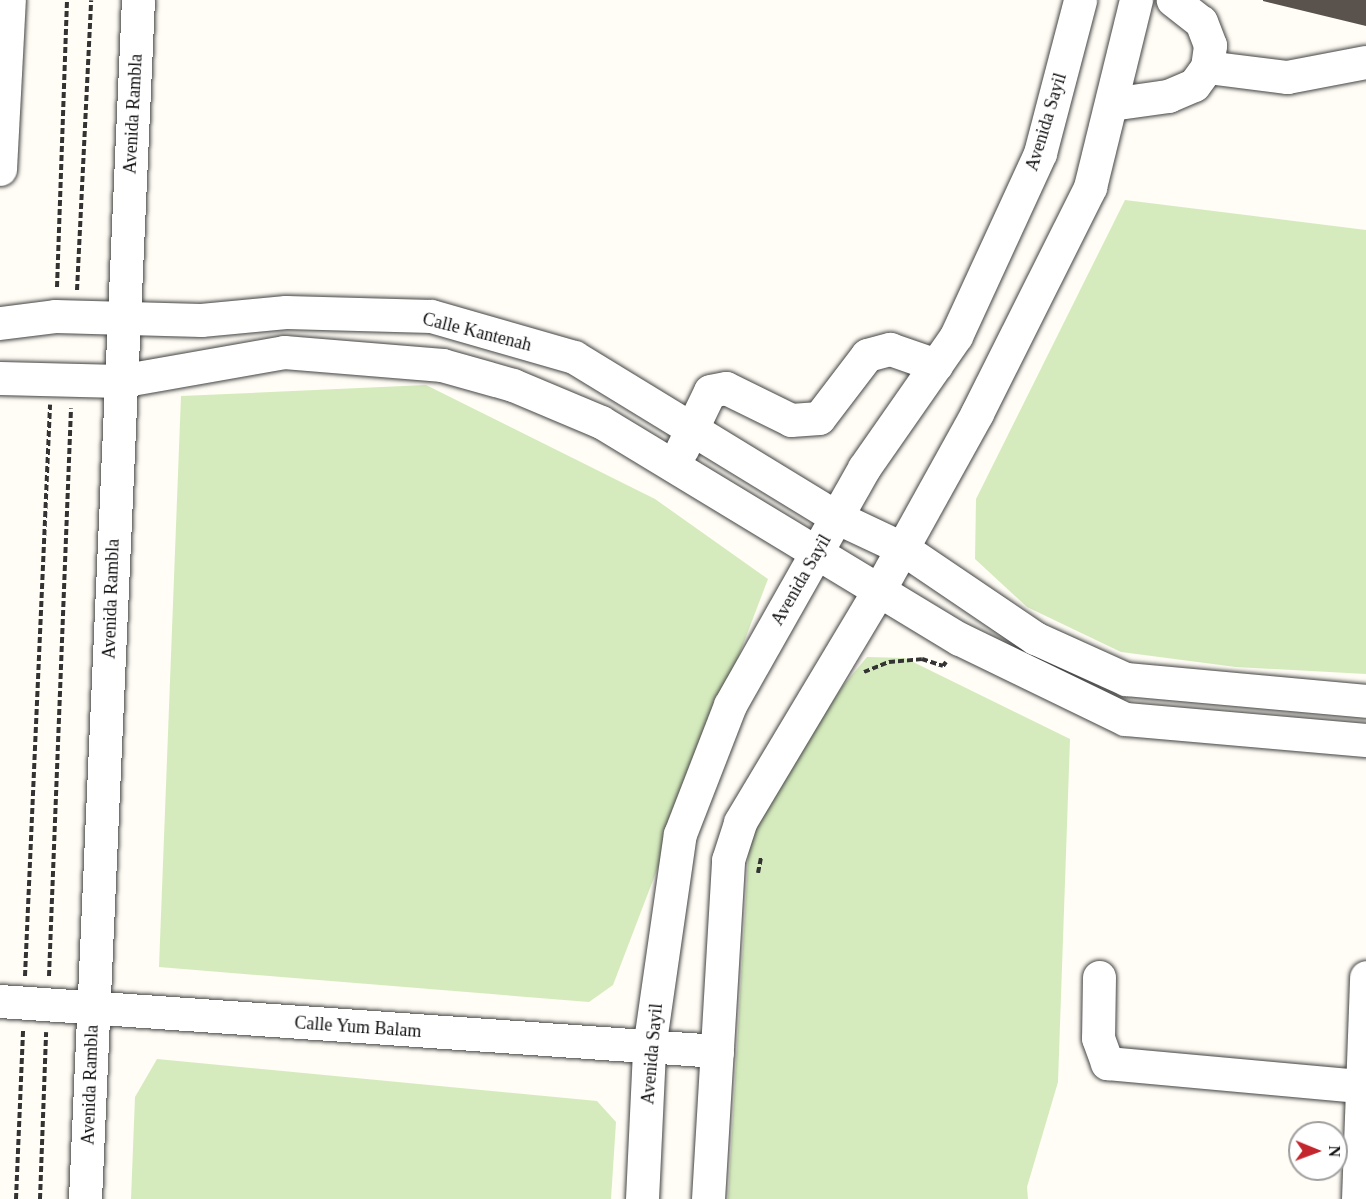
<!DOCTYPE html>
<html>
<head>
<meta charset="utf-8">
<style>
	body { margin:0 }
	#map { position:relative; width:1366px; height:1199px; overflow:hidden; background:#fffdf5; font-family:"Times New Roman",serif }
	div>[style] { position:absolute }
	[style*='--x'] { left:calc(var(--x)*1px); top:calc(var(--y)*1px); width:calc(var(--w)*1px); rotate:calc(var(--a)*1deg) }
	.green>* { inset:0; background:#d5ebbd }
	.building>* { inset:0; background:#5a524d }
	.path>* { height:4px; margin-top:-2px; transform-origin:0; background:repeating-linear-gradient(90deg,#333 0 6px,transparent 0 9px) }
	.roads { filter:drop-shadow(0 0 2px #444) drop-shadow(0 0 2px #444) }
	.minor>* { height:33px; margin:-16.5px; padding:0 16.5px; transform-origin:16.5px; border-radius:16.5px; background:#fff }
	span { translate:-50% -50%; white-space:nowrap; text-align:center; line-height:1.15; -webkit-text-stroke:6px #fff; paint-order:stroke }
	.street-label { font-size:18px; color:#111 }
	.north { position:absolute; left:1288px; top:1121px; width:60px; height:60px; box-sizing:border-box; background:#fff; border:2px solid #a0a0a0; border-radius:50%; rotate:91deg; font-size:16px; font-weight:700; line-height:24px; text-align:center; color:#111 }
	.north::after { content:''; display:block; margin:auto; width:21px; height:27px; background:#c4262e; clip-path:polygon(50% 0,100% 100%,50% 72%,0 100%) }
</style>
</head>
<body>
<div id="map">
	<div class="green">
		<i style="clip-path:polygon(1125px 200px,1366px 230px,1366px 674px,1236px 667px,1121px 652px,1027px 607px,975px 559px,976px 499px)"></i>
		<i style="clip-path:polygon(426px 385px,655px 499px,768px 579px,613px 985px,589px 1002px,159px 967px,181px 396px)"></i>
		<i style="clip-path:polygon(867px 657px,905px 658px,1070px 739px,1058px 1082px,1027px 1187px,1028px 1199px,728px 1199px,750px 828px,842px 687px)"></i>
		<i style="clip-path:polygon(157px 1059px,597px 1101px,616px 1122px,611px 1199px,131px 1199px,135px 1097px)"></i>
	</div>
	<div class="building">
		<i style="clip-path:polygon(1366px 0,1366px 26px,1263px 1px,1263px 0)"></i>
	</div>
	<div class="path">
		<i style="--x:57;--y:287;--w:287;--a:-88"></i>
		<i style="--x:77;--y:290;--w:290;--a:-87.2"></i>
		<i style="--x:864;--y:672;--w:27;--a:-22"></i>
		<i style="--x:889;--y:662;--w:33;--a:-5"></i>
		<i style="--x:922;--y:659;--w:22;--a:18"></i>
		<i style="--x:943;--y:666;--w:5;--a:-53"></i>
		<i style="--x:758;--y:873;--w:16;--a:-79"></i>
		<i style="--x:25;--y:976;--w:572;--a:-87.49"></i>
		<i style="--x:49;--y:976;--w:568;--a:-87.78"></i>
		<i style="--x:16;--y:1199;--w:170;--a:-87.6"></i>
		<i style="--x:40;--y:1199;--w:167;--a:-87.9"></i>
	</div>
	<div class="roads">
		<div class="minor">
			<i style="--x:1207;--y:67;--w:81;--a:7.1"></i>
			<i style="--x:1287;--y:77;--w:80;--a:-10.8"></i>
			<i style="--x:1111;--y:104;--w:58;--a:-8"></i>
			<i style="--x:1168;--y:96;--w:28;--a:-23"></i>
			<i style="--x:1194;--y:85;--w:22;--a:-54"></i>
			<i style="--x:1207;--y:67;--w:22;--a:-82"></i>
			<i style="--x:1210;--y:45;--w:25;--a:-111"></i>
			<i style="--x:1201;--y:22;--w:36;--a:-142"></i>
			<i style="--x:0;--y:169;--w:169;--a:-87"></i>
			<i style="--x:0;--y:323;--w:55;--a:-7.3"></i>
			<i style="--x:55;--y:316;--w:146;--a:1.6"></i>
			<i style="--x:201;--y:320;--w:85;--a:-5.4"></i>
			<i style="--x:286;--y:312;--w:145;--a:1.6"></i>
			<i style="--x:431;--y:316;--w:149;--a:16"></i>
			<i style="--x:574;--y:357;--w:307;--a:31.4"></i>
			<i style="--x:836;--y:517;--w:73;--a:25.2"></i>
			<i style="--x:902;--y:548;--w:161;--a:34.1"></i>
			<i style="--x:1035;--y:638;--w:100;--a:24.3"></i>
			<i style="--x:1126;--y:679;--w:241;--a:5.2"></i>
			<i style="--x:0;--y:378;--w:120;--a:1.4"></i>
			<i style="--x:120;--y:381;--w:167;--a:-10"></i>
			<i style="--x:284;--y:352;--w:159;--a:4.7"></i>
			<i style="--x:442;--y:365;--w:74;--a:15.7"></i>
			<i style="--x:513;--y:385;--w:95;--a:22.8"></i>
			<i style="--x:601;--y:422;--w:419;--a:31.2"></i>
			<i style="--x:960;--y:639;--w:183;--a:25.9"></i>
			<i style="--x:1125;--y:719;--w:242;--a:5"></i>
			<i style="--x:682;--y:449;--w:64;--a:-64.2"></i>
			<i style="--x:710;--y:391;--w:16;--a:-11"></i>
			<i style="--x:726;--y:388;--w:72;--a:26.2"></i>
			<i style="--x:791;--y:420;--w:28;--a:-4"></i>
			<i style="--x:819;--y:418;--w:79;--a:-52.7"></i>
			<i style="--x:867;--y:355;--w:24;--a:-15"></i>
			<i style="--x:890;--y:349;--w:49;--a:19.2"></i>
			<i style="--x:1099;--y:977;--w:61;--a:90.9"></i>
			<i style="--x:1098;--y:1038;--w:27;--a:70"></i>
			<i style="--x:1107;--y:1063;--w:256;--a:5.2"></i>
			<i style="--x:0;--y:1001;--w:719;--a:3.99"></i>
			<i style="--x:85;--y:1199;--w:1200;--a:-87.47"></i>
			<i style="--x:642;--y:1199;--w:151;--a:-87.3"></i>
			<i style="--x:649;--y:1048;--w:216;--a:-81.8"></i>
			<i style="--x:680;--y:834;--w:138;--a:-68.8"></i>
			<i style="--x:730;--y:705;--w:272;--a:-60.5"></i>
			<i style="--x:864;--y:468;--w:161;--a:-55.1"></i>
			<i style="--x:956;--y:336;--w:201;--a:-65.3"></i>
			<i style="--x:1040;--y:153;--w:158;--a:-75.3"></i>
			<i style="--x:708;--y:1199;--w:340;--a:-86.6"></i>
			<i style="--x:728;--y:860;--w:40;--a:-72"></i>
			<i style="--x:740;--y:822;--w:270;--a:-59.1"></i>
			<i style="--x:879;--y:590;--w:202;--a:-61"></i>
			<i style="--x:977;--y:413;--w:253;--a:-63.4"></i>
			<i style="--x:1090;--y:187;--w:193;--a:-76.2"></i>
			<i style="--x:1358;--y:1199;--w:222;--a:-87.9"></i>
		</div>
	</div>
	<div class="street-label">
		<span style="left:133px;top:114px;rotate:-87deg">Avenida Rambla</span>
		<span style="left:1046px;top:122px;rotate:-73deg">Avenida Sayil</span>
		<span style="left:477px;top:332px;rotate:14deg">Calle Kantenah</span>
		<span style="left:801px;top:580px;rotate:-60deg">Avenida Sayil</span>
		<span style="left:111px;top:599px;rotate:-88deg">Avenida Rambla</span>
		<span style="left:358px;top:1027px;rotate:4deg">Calle Yum Balam</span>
		<span style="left:652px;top:1054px;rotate:-85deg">Avenida Sayil</span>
		<span style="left:90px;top:1085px;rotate:-88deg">Avenida Rambla</span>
	</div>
	<div class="north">N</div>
</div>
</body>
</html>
